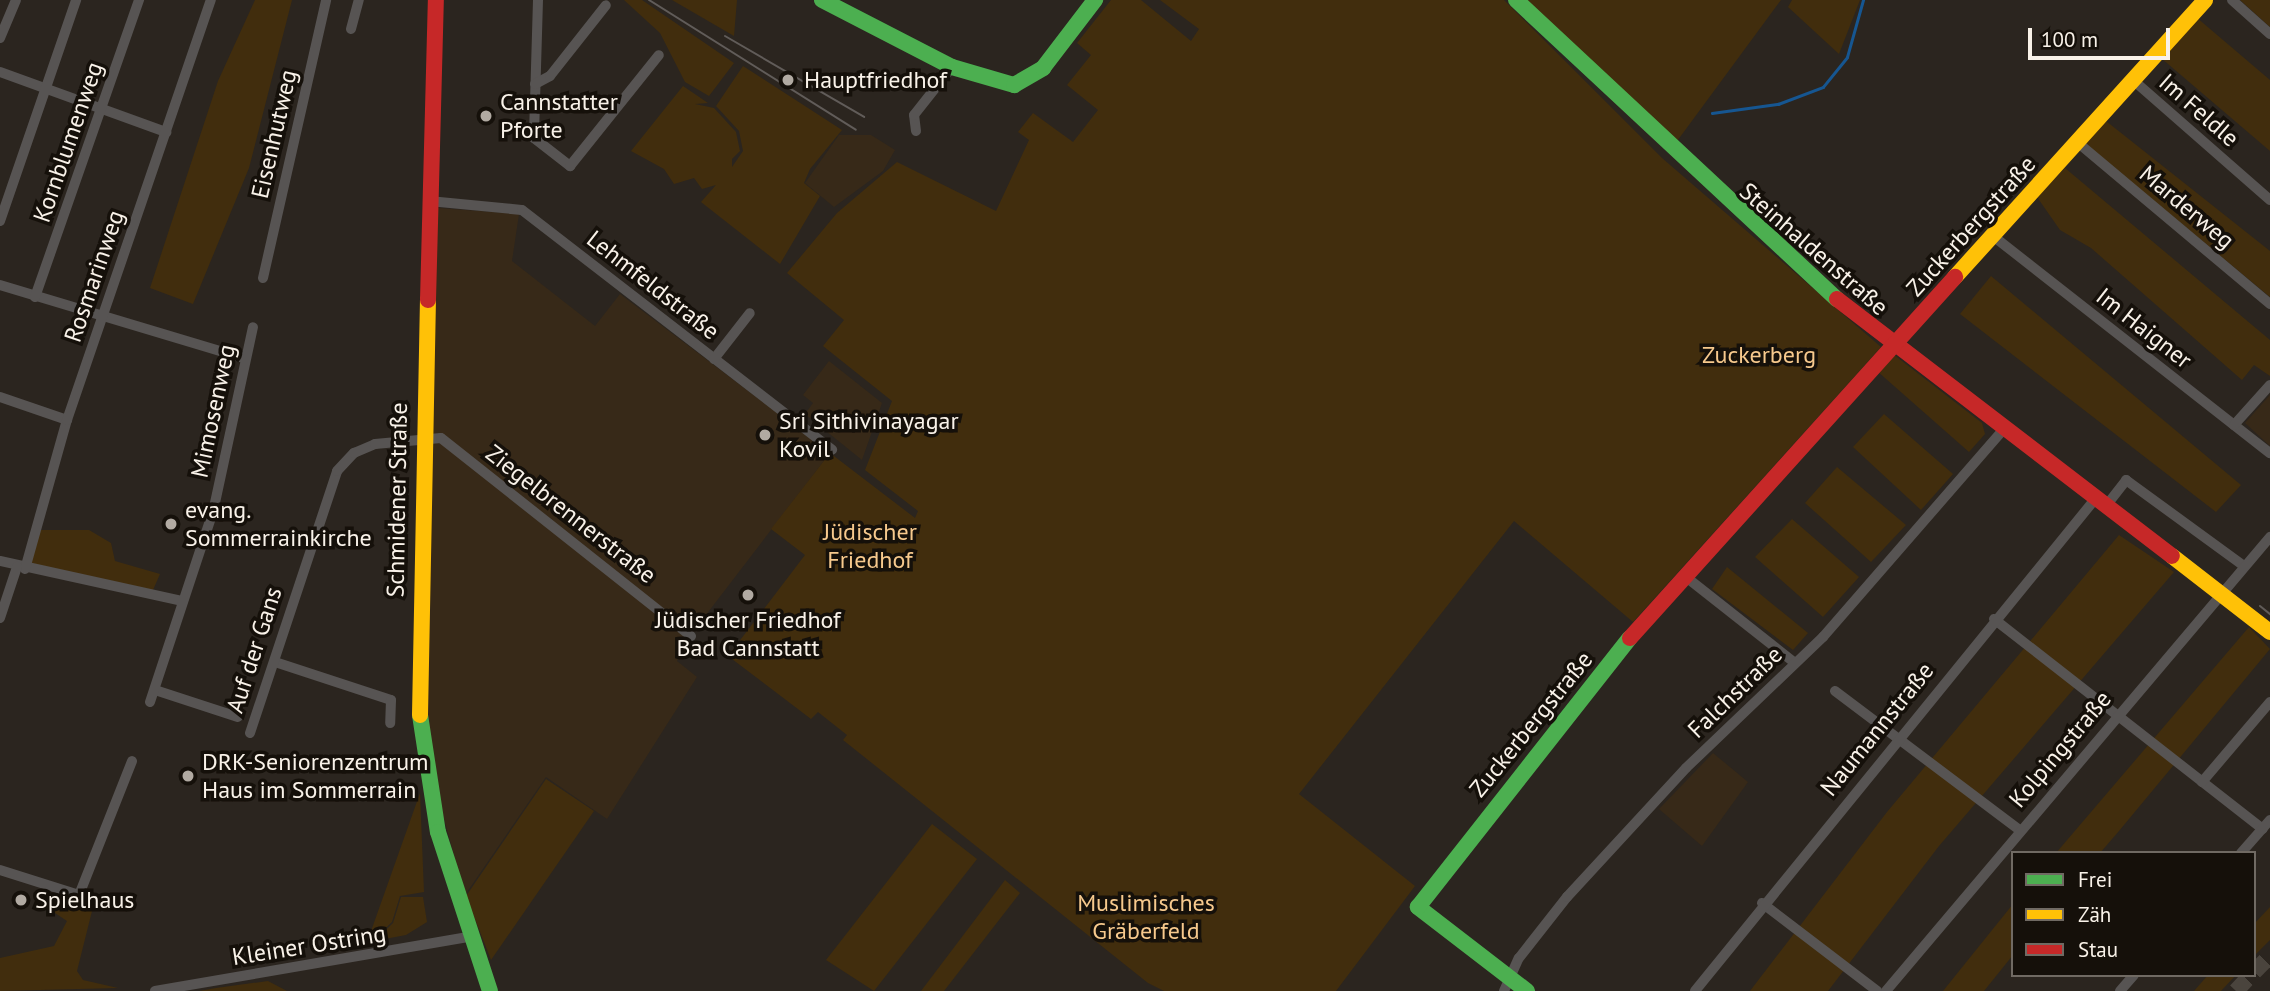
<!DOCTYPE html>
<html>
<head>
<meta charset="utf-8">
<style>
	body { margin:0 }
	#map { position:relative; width:2270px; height:991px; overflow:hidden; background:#2b251f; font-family:"PT Sans",sans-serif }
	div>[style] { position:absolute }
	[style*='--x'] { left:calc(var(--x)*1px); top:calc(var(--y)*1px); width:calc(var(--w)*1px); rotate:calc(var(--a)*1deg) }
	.built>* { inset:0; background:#372918 }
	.green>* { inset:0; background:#412d0d }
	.stream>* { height:2.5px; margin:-1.25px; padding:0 1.25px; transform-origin:1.25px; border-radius:1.25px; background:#165691 }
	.secondary-tunnel>* { height:16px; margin-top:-8px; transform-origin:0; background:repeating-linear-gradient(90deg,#4a443d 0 16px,transparent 0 24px) }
	.street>* { height:10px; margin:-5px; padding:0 5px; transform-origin:5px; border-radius:5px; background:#575453 }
	.fast>* { height:16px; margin:-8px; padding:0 8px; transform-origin:8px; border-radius:8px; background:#4caf50 }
	.slow>* { height:16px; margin:-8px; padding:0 8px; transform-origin:8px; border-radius:8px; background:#ffc107 }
	.jam>* { height:16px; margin:-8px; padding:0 8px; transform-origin:8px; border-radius:8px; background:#c62828 }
	.tram>* { height:2px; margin:-1px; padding:0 1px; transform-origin:1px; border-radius:1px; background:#615c59 }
	.dots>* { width:19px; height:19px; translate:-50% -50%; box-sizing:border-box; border:4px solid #15100a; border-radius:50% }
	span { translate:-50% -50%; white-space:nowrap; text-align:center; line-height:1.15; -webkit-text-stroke:7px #15100a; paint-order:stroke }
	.poi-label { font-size:24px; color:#f9f2e9 }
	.left { translate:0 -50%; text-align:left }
	.street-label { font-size:24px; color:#f9f2e9 }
	.park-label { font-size:24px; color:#f7c98d }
	.legend { position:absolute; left:2011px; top:851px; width:245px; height:126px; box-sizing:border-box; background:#15100a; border:2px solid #706a63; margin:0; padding:9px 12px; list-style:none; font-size:21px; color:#f9f2e9 }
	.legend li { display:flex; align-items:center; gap:14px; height:35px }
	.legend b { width:35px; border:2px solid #706a63 }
	.scale { position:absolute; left:2028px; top:28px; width:142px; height:32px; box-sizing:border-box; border:4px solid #f9f2e9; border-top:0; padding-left:9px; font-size:21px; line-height:24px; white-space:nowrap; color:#f9f2e9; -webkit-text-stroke:5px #15100a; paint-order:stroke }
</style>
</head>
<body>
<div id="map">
	<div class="built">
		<i style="clip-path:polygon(839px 135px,871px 135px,895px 150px,883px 171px,834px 207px,805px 183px)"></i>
		<i style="clip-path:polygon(438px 208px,519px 214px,512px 261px,595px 326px,620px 294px,830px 453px,689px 637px,677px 661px,697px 677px,607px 819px,546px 777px,465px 895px,435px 786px,423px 683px)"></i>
		<i style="clip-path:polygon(829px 361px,882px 403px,862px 460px,805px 414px,813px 403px,803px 395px)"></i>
		<i style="clip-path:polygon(2270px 395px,2270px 446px,2245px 423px)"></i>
		<i style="clip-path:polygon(1713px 753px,1748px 782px,1702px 846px,1659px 809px)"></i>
	</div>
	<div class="green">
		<i style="clip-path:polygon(255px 0,292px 0,249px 168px,193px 304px,150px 288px,218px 81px)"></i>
		<i style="clip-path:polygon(624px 0,642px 0,734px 63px,709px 96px,685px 82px,660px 33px)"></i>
		<i style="clip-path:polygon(672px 0,737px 0,734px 36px)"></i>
		<i style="clip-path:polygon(1111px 0,1141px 0,1191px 41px,1199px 29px,1160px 0,1504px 0,1662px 158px,1881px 347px,1633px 622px,1514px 521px,1299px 794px,1415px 886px,1336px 991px,1164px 991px,1148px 983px,843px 740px,847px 735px,818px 712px,811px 719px,728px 656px,805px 555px,771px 529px,830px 453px,915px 518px,918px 511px,865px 470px,892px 401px,823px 346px,844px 320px,787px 273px,837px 213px,897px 162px,996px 211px,1029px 140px,1018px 132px,1033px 113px,1073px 142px,1098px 110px,1067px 85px,1091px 55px,1077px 43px)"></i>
		<i style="clip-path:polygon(1524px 0,1781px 0,1672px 148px)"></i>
		<i style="clip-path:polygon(1792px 0,1860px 0,1839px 54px,1788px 7px)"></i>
		<i style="clip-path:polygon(2240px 0,2270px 0,2270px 27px)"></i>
		<i style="clip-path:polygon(2196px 17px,2270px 80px,2270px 151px,2161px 58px)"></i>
		<i style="clip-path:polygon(743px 66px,842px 130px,810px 169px,804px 183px,820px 196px,780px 264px,701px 202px,716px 185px,702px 189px,694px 178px,674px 184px,664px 169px,631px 151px,683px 86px,708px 103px,695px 104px,714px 108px,736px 132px,740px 151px,732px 159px,732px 167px,743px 151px,739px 131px,716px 106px)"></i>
		<i style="clip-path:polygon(2106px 121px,2270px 251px,2270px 297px,2083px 142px)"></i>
		<i style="clip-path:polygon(2065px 168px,2270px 340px,2270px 376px,2254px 365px,2242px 380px,2091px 248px,2060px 230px,2037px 197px)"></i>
		<i style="clip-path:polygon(1991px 276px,2241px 485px,2216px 512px,1960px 314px)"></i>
		<i style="clip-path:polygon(1893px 354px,1982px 423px,1985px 434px,1969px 452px,1877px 371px)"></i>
		<i style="clip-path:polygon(1884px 414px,1953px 474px,1921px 510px,1853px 447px)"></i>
		<i style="clip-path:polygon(1837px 467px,1906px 525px,1871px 562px,1805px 503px)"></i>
		<i style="clip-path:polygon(1792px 519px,1859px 577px,1823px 617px,1755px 557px)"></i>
		<i style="clip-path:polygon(40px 530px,89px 530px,111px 543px,115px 561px,160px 574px,153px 590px,30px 563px)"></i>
		<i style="clip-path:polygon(2119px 535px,2174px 572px,1939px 846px,1828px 991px,1750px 991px,1887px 812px)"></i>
		<i style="clip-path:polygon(1727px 567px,1808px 633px,1793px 650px,1712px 589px)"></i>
		<i style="clip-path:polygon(2249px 627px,2270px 649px,2119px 831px,2100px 853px,2056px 853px)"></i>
		<i style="clip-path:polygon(546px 779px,594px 811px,491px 960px,466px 896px)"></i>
		<i style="clip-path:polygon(420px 793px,424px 892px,400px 896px,392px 922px,365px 948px)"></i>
		<i style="clip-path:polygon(932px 824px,977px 859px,874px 991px,826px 960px)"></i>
		<i style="clip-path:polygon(1005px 880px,1020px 893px,944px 991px,921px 991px)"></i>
		<i style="clip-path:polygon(86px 895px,94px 903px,77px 971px,83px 980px,118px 988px,0 991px,0 958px,54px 946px,67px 921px,46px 907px,47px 897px,69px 907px,81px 905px)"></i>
		<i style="clip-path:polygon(401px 897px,423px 897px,427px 922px,406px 935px,374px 941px,393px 923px)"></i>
		<i style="clip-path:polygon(2013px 904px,2013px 955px,1984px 991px,1943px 991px)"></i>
		<i style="clip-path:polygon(2270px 907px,2270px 940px,2254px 956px,2254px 924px)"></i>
		<i style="clip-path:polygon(2208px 975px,2236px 975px,2221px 991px,2194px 991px)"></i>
		<i style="clip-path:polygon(268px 981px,287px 991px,199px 991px,216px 988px)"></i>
	</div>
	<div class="stream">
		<i style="--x:1712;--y:113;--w:67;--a:-7.8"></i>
		<i style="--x:1778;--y:104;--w:48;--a:-20.7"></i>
		<i style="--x:1823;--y:87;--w:38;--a:-51"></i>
		<i style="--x:1847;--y:57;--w:59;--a:-74.3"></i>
	</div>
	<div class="secondary-tunnel">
		<i style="--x:2254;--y:972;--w:23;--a:-45"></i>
		<i style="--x:2236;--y:991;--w:22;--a:-47"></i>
	</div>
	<div class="street">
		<i style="--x:538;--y:0;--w:138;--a:91.7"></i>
		<i style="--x:534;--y:138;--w:46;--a:37.9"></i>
		<i style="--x:570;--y:166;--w:142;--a:-51.3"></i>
		<i style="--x:2232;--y:0;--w:51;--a:41.8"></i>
		<i style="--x:351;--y:29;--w:30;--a:-75"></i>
		<i style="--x:0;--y:38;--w:41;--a:-67.2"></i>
		<i style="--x:0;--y:72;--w:177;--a:19.9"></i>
		<i style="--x:2133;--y:80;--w:182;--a:41.2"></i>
		<i style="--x:535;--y:84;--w:17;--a:-28"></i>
		<i style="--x:550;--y:76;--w:90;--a:-51.7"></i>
		<i style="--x:916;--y:131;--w:16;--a:-97"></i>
		<i style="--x:914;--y:115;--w:61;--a:-51.6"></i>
		<i style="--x:2077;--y:142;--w:252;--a:40"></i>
		<i style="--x:429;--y:201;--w:93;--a:5.5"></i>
		<i style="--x:522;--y:210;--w:392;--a:37.7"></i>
		<i style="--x:0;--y:221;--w:234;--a:-71"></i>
		<i style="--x:1993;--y:236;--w:352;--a:38.1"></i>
		<i style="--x:263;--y:278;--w:285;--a:-77.2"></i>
		<i style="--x:0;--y:285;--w:254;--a:16.7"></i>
		<i style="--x:35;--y:297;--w:315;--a:-70.7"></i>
		<i style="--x:714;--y:359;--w:58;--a:-52"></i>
		<i style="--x:0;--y:397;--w:71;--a:18.9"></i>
		<i style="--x:2234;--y:425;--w:54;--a:-48"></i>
		<i style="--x:2106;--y:506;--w:33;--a:-52"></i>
		<i style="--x:2126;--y:480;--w:146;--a:36.1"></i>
		<i style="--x:0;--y:561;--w:186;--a:12.4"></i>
		<i style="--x:25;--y:569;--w:155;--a:-74.3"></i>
		<i style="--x:67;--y:420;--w:444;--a:-71.1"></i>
		<i style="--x:1686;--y:577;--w:139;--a:38.3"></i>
		<i style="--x:0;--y:618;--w:54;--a:-71.6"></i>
		<i style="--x:1994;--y:619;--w:341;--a:38"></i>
		<i style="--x:275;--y:662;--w:122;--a:18.1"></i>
		<i style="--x:391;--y:700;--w:23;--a:92"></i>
		<i style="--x:155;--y:690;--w:87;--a:18"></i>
		<i style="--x:1835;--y:691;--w:229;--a:37"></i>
		<i style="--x:150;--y:702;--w:200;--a:-71.7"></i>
		<i style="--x:213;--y:512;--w:189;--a:-77.8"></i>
		<i style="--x:250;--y:733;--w:276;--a:-71.6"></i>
		<i style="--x:337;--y:471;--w:25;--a:-47"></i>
		<i style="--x:354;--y:453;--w:23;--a:-23"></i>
		<i style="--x:375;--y:444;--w:66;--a:-5.2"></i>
		<i style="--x:441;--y:438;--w:319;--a:38.4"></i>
		<i style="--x:2202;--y:782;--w:105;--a:-49.6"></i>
		<i style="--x:2241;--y:853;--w:44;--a:-48.7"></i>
		<i style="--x:0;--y:870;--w:83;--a:17.6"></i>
		<i style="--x:79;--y:895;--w:144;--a:-68.4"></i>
		<i style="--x:1762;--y:903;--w:145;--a:37.4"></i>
		<i style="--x:155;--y:991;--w:319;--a:-9.8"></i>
		<i style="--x:1504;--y:991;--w:36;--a:-66"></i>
		<i style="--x:1519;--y:958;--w:78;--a:-51.8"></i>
		<i style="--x:1567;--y:897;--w:176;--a:-47.3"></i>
		<i style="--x:1686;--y:768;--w:190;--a:-43.7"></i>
		<i style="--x:1823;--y:637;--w:276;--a:-49"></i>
		<i style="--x:1695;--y:991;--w:635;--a:-50.88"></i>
		<i style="--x:1886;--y:991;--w:595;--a:-49.77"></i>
		<i style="--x:2120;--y:991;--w:21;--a:-49"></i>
	</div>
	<div class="fast">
		<i style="--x:822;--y:0;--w:146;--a:27.3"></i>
		<i style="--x:952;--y:67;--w:65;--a:16.2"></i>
		<i style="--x:1014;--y:85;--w:34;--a:-30"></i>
		<i style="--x:1043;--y:68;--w:86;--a:-52.6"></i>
		<i style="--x:1516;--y:0;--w:439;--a:43"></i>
		<i style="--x:420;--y:715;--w:118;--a:81.3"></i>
		<i style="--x:438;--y:832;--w:167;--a:71.9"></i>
		<i style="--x:1527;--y:991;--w:138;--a:-142.4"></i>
		<i style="--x:1418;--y:907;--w:342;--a:-51.8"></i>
	</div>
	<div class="slow">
		<i style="--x:1955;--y:277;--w:373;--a:-47.9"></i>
		<i style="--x:2172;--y:556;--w:124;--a:37.8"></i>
		<i style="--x:420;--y:715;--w:415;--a:-88.9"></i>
	</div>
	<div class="jam">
		<i style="--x:1837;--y:299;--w:422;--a:37.5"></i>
		<i style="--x:428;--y:300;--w:300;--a:-88.5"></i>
		<i style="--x:1630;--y:638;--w:486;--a:-48"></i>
	</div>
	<div class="tram">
		<i style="--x:649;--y:0;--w:244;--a:32.1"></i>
		<i style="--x:725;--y:36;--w:161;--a:30.2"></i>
		<i style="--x:2260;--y:606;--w:13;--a:39"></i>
	</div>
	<div class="dots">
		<i style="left:788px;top:80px;background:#b1aaa2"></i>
		<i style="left:486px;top:116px;background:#b1aaa2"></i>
		<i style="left:765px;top:435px;background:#b1aaa2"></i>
		<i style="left:171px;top:524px;background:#b1aaa2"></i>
		<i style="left:748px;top:595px;background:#b1aaa2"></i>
		<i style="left:188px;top:776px;background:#b1aaa2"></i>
		<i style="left:21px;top:900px;background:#b1aaa2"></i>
	</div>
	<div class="poi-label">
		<span class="left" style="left:804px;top:80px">Hauptfriedhof</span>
		<span class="left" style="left:500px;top:116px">Cannstatter<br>Pforte</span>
		<span class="left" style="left:779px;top:435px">Sri Sithivinayagar<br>Kovil</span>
		<span class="left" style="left:185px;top:524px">evang.<br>Sommerrainkirche</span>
		<span style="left:748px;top:634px">Jüdischer Friedhof<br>Bad Cannstatt</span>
		<span class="left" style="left:202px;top:776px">DRK-Seniorenzentrum<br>Haus im Sommerrain</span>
		<span class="left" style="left:35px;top:900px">Spielhaus</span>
	</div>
	<div class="street-label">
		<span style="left:2199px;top:110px;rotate:41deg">Im Feldle</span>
		<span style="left:274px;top:134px;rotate:-77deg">Eisenhutweg</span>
		<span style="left:68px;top:142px;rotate:-71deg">Kornblumenweg</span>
		<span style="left:2187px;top:207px;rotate:40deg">Marderweg</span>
		<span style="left:1971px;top:226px;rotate:-48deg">Zuckerbergstraße</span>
		<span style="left:1814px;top:249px;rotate:41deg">Steinhaldenstraße</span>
		<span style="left:94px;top:276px;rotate:-71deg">Rosmarinweg</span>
		<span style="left:653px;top:285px;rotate:38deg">Lehmfeldstraße</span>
		<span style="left:2144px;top:328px;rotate:38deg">Im Haigner</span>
		<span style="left:213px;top:411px;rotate:-78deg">Mimosenweg</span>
		<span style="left:397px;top:500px;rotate:-89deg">Schmidener Straße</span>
		<span style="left:571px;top:514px;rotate:38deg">Ziegelbrennerstraße</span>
		<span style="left:254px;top:650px;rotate:-72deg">Auf der Gans</span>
		<span style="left:1735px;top:692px;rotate:-44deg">Falchstraße</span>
		<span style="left:1531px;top:724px;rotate:-51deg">Zuckerbergstraße</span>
		<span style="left:1877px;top:729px;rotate:-51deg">Naumannstraße</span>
		<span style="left:2060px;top:749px;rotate:-50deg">Kolpingstraße</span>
		<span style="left:309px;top:945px;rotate:-9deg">Kleiner Ostring</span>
	</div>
	<div class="park-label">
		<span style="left:1759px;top:355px">Zuckerberg</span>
		<span style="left:870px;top:546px">Jüdischer<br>Friedhof</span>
		<span style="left:1146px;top:917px">Muslimisches<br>Gräberfeld</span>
	</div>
	<ul class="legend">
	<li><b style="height:9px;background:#4caf50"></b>Frei</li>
	<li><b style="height:9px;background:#ffc107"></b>Zäh</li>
	<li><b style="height:9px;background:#c62828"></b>Stau</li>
	</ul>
	<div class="scale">100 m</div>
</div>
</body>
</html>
